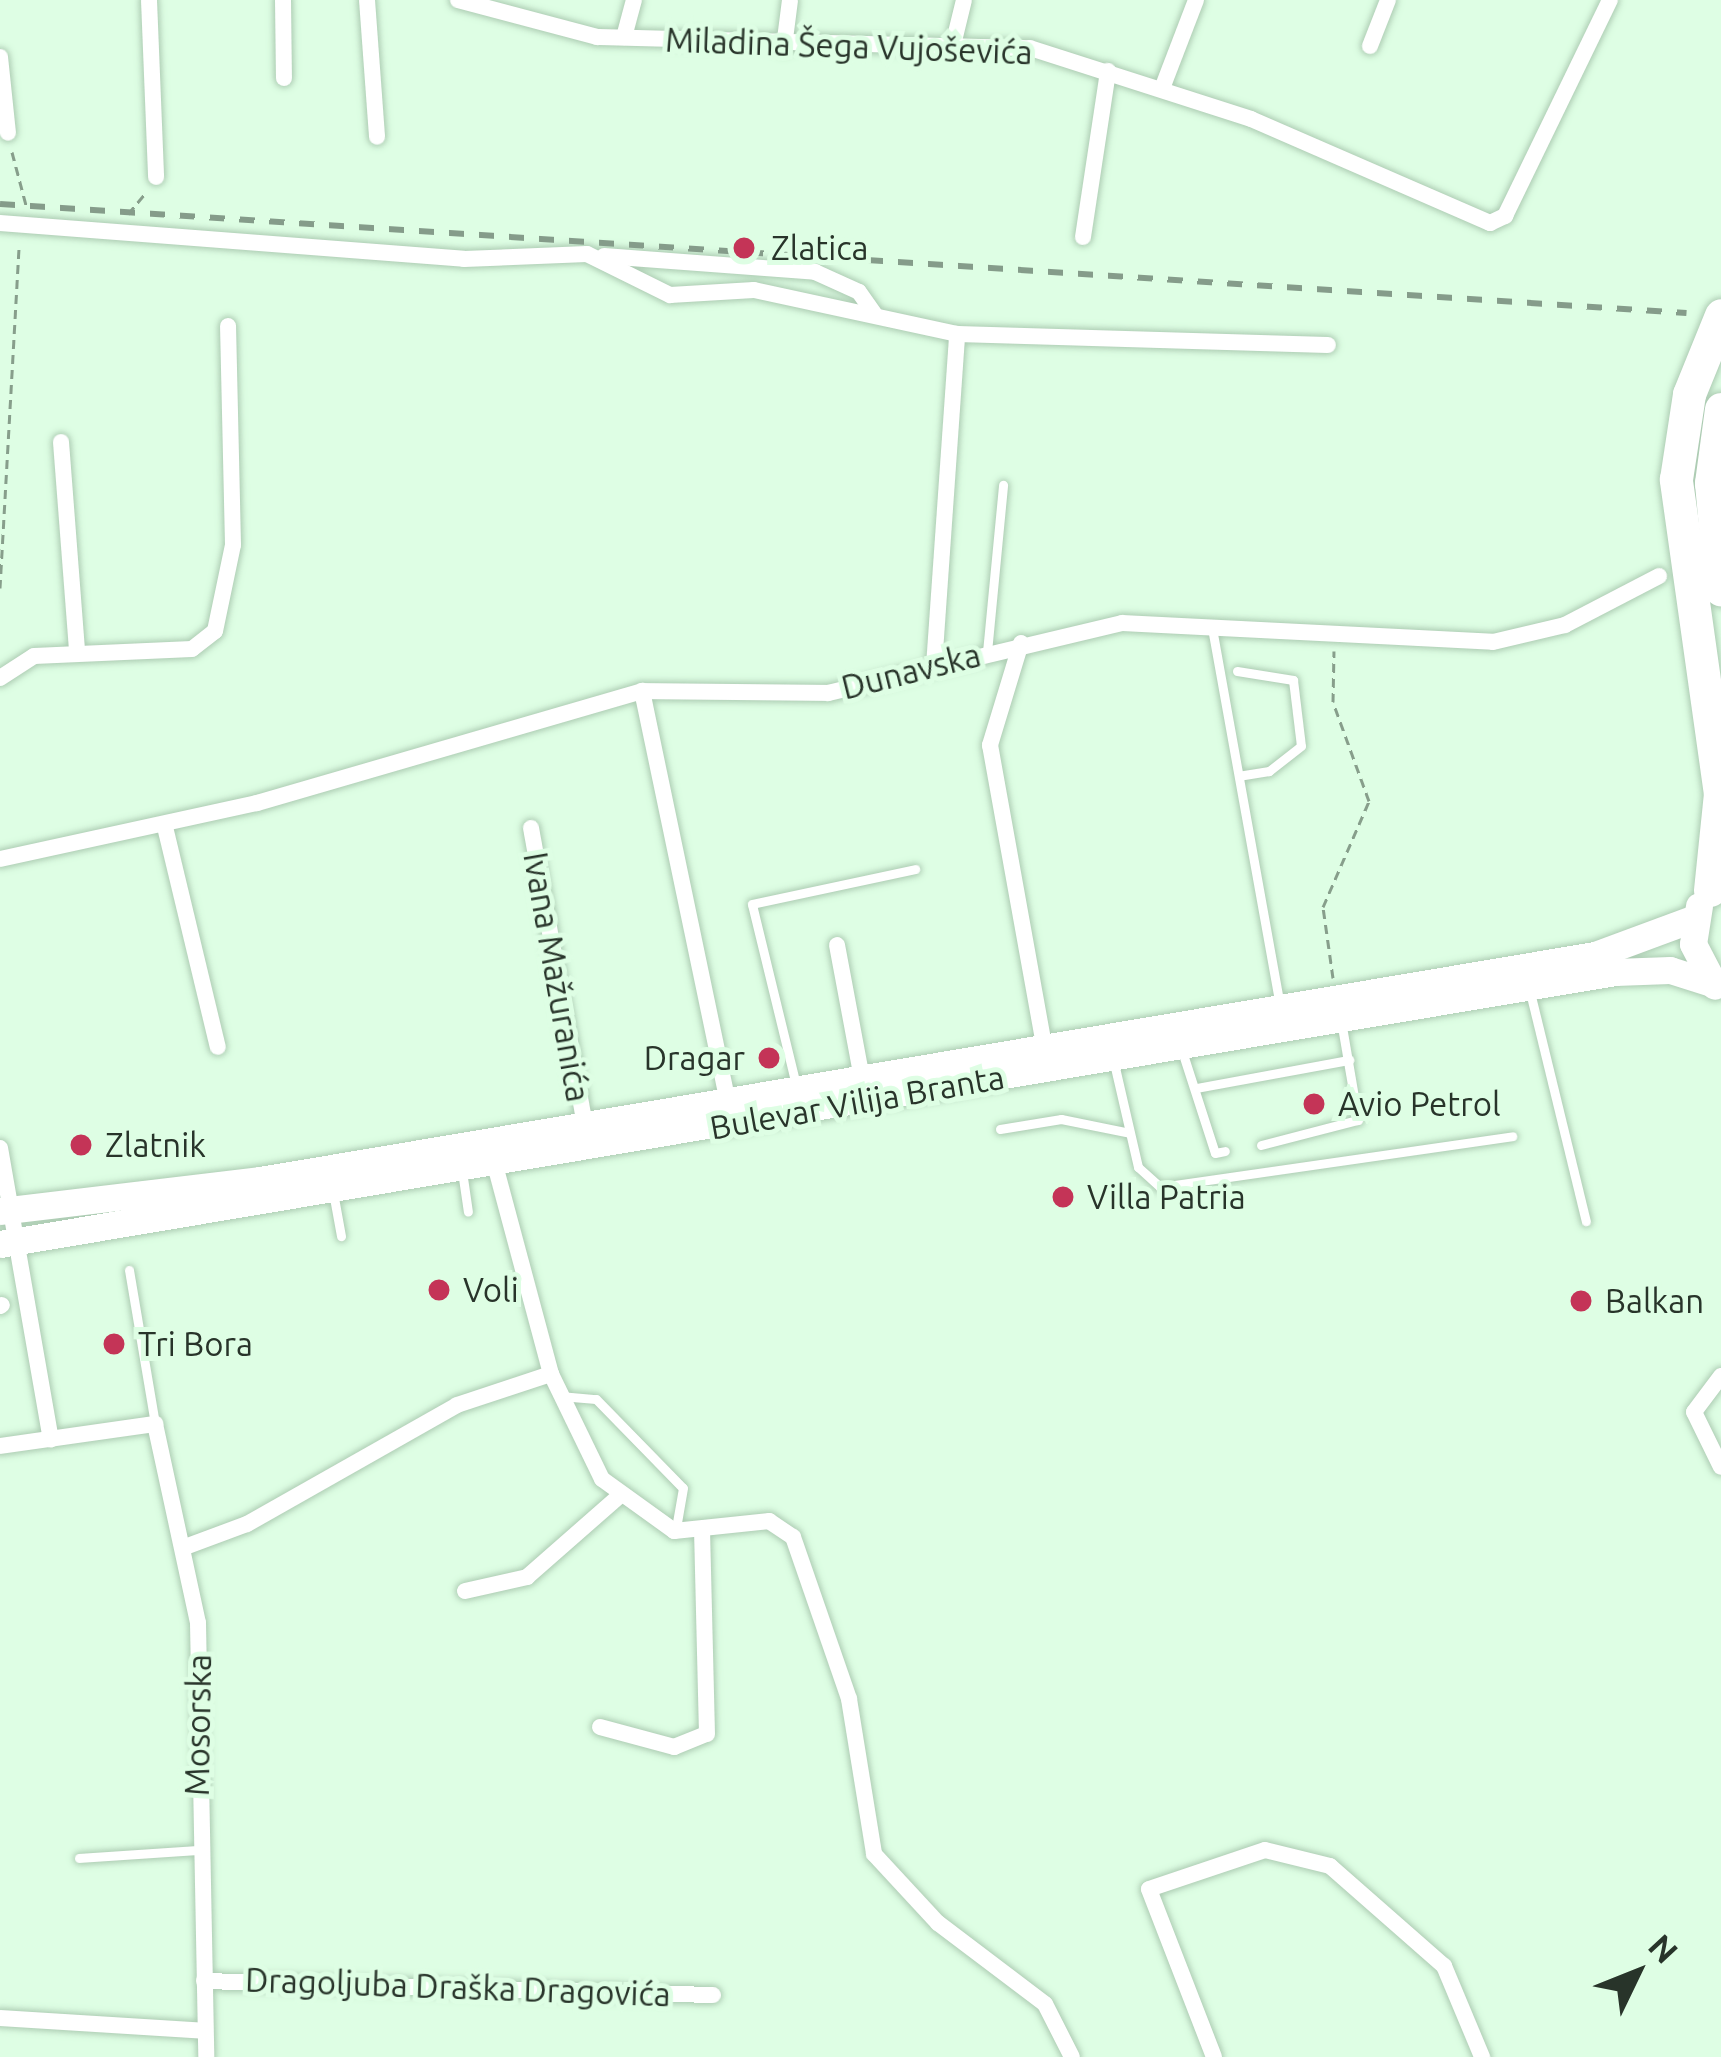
<!DOCTYPE html>
<html>
<head>
<meta charset="utf-8">
<style>
	body { margin:0 }
	#map { position:relative; width:1721px; height:2057px; overflow:hidden; background:#defee4; font-family:Ubuntu,sans-serif }
	div>[style] { position:absolute }
	[style*='--x'] { left:calc(var(--x)*1px); top:calc(var(--y)*1px); width:calc(var(--w)*1px); rotate:calc(var(--a)*1deg) }
	.path>* { height:3px; margin-top:-1.5px; transform-origin:0; background:repeating-linear-gradient(90deg,#879e8b 0 9px,transparent 0 15px) }
	.roads { filter:drop-shadow(0 0 3px #adccb3) drop-shadow(0 0 3px #adccb3) }
	.service>* { height:9px; margin:-4.5px; padding:0 4.5px; transform-origin:4.5px; border-radius:4.5px; background:#fff }
	.minor>* { height:16px; margin:-8px; padding:0 8px; transform-origin:8px; border-radius:8px; background:#fff }
	.primary>* { height:27px; margin:-13.5px; padding:0 13.5px; transform-origin:13.5px; border-radius:13.5px; background:#fff }
	.motorway>* { height:33px; margin:-16.5px; padding:0 16.5px; transform-origin:16.5px; border-radius:16.5px; background:#fff }
	.rail>* { height:6px; margin-top:-3px; transform-origin:0; background:repeating-linear-gradient(90deg,#859c8a 0 15px,transparent 0 30px) }
	.dots>* { width:33px; height:33px; translate:-50% -50%; box-sizing:border-box; border:6px solid #defee4; border-radius:50% }
	span { translate:-50% -50%; white-space:nowrap; text-align:center; line-height:1.15; -webkit-text-stroke:10px #defee4; paint-order:stroke }
	.street-label { font-size:33px; color:#28342a }
	.poi-label { font-size:33px; color:#28342a }
	.left { translate:0 -50%; text-align:left }
	.right { translate:-100% -50%; text-align:right }
	.north { position:absolute; left:1577px; top:1913px; width:120px; height:120px; -webkit-text-stroke:9px #defee4; paint-order:stroke; rotate:47deg; font-size:33px; font-weight:700; line-height:48px; text-align:center; color:#28342a }
	.north::after { content:''; display:block; margin:auto; width:42px; height:54px; background:#28342a; clip-path:polygon(50% 0,100% 100%,50% 72%,0 100%) }
</style>
</head>
<body>
<div id="map">
	<div class="path">
		<i style="--x:12;--y:152;--w:55;--a:75.2"></i>
		<i style="--x:128;--y:214;--w:26;--a:-50"></i>
		<i style="--x:0;--y:588;--w:345;--a:-86.8"></i>
		<i style="--x:1333;--y:978;--w:72;--a:-98"></i>
		<i style="--x:1323;--y:907;--w:116;--a:-66.5"></i>
		<i style="--x:1369;--y:801;--w:105;--a:-110"></i>
		<i style="--x:1333;--y:702;--w:51;--a:-88.9"></i>
	</div>
	<div class="roads">
		<div class="service">
			<i style="--x:1212;--y:628;--w:384;--a:79.8"></i>
			<i style="--x:987;--y:652;--w:168;--a:-84.5"></i>
			<i style="--x:1237;--y:671;--w:57;--a:9.1"></i>
			<i style="--x:1293;--y:680;--w:66;--a:83.1"></i>
			<i style="--x:1301;--y:746;--w:41;--a:142"></i>
			<i style="--x:1269;--y:771;--w:30;--a:171"></i>
			<i style="--x:1530;--y:992;--w:236;--a:76.3"></i>
			<i style="--x:1182;--y:1051;--w:107;--a:72.1"></i>
			<i style="--x:1215;--y:1153;--w:10;--a:-11"></i>
			<i style="--x:1114;--y:1063;--w:107;--a:77"></i>
			<i style="--x:1138;--y:1167;--w:30;--a:42"></i>
			<i style="--x:1160;--y:1187;--w:356;--a:-8.2"></i>
			<i style="--x:796;--y:1085;--w:186;--a:-103.7"></i>
			<i style="--x:752;--y:904;--w:167;--a:-12.1"></i>
			<i style="--x:1196;--y:1088;--w:156;--a:-10.4"></i>
			<i style="--x:1000;--y:1129;--w:62;--a:-9.3"></i>
			<i style="--x:1061;--y:1119;--w:70;--a:11.5"></i>
			<i style="--x:1261;--y:1145;--w:100;--a:-14.5"></i>
			<i style="--x:1358;--y:1120;--w:100;--a:-99.7"></i>
			<i style="--x:462;--y:1171;--w:41;--a:81.7"></i>
			<i style="--x:333;--y:1192;--w:45;--a:79.7"></i>
			<i style="--x:129;--y:1270;--w:156;--a:80.4"></i>
			<i style="--x:560;--y:1396;--w:36;--a:5"></i>
			<i style="--x:596;--y:1399;--w:124;--a:45.7"></i>
			<i style="--x:683;--y:1488;--w:41;--a:99.9"></i>
			<i style="--x:79;--y:1858;--w:118;--a:-3.9"></i>
		</div>
		<div class="minor">
			<i style="--x:149;--y:0;--w:177;--a:87.7"></i>
			<i style="--x:283;--y:0;--w:78;--a:89.3"></i>
			<i style="--x:367;--y:0;--w:137;--a:85.8"></i>
			<i style="--x:458;--y:0;--w:144;--a:14.9"></i>
			<i style="--x:597;--y:37;--w:433;--a:1.5"></i>
			<i style="--x:1030;--y:48;--w:232;--a:17.8"></i>
			<i style="--x:1251;--y:119;--w:261;--a:23.5"></i>
			<i style="--x:1490;--y:223;--w:17;--a:-25"></i>
			<i style="--x:1505;--y:216;--w:240;--a:-64.1"></i>
			<i style="--x:624;--y:37;--w:38;--a:-75"></i>
			<i style="--x:953;--y:45;--w:46;--a:-76.3"></i>
			<i style="--x:1370;--y:46;--w:49;--a:-68.6"></i>
			<i style="--x:784;--y:47;--w:47;--a:-82.7"></i>
			<i style="--x:0;--y:57;--w:76;--a:84"></i>
			<i style="--x:1163;--y:86;--w:92;--a:-69"></i>
			<i style="--x:0;--y:223;--w:465;--a:4.4"></i>
			<i style="--x:464;--y:259;--w:123;--a:-2.3"></i>
			<i style="--x:587;--y:254;--w:93;--a:26.3"></i>
			<i style="--x:670;--y:295;--w:84;--a:-3.4"></i>
			<i style="--x:754;--y:290;--w:208;--a:12.2"></i>
			<i style="--x:957;--y:334;--w:371;--a:1.7"></i>
			<i style="--x:1083;--y:237;--w:168;--a:-81.4"></i>
			<i style="--x:604;--y:256;--w:212;--a:4.3"></i>
			<i style="--x:815;--y:272;--w:48;--a:24.4"></i>
			<i style="--x:859;--y:292;--w:28;--a:55"></i>
			<i style="--x:61;--y:442;--w:209;--a:85.6"></i>
			<i style="--x:1021;--y:643;--w:107;--a:106.9"></i>
			<i style="--x:990;--y:745;--w:304;--a:79.8"></i>
			<i style="--x:934;--y:666;--w:333;--a:-86"></i>
			<i style="--x:0;--y:678;--w:40;--a:-32.9"></i>
			<i style="--x:34;--y:656;--w:158;--a:-2.5"></i>
			<i style="--x:192;--y:649;--w:29;--a:-38"></i>
			<i style="--x:215;--y:631;--w:88;--a:-78.2"></i>
			<i style="--x:233;--y:545;--w:219;--a:-91.3"></i>
			<i style="--x:642;--y:691;--w:422;--a:78.2"></i>
			<i style="--x:165;--y:827;--w:226;--a:76.5"></i>
			<i style="--x:531;--y:828;--w:303;--a:79.7"></i>
			<i style="--x:0;--y:859;--w:263;--a:-12.3"></i>
			<i style="--x:257;--y:803;--w:401;--a:-16.2"></i>
			<i style="--x:642;--y:691;--w:186;--a:0.6"></i>
			<i style="--x:828;--y:693;--w:302;--a:-13.4"></i>
			<i style="--x:1122;--y:623;--w:371;--a:2.9"></i>
			<i style="--x:1493;--y:642;--w:74;--a:-13.3"></i>
			<i style="--x:1565;--y:625;--w:106;--a:-27.5"></i>
			<i style="--x:837;--y:945;--w:135;--a:79.4"></i>
			<i style="--x:0;--y:1148;--w:296;--a:80.1"></i>
			<i style="--x:495;--y:1165;--w:216;--a:75"></i>
			<i style="--x:551;--y:1374;--w:117;--a:64.1"></i>
			<i style="--x:602;--y:1479;--w:89;--a:35.8"></i>
			<i style="--x:674;--y:1531;--w:96;--a:-6"></i>
			<i style="--x:769;--y:1521;--w:29;--a:34"></i>
			<i style="--x:793;--y:1537;--w:171;--a:70.9"></i>
			<i style="--x:849;--y:1699;--w:157;--a:80.8"></i>
			<i style="--x:874;--y:1854;--w:94;--a:47.2"></i>
			<i style="--x:938;--y:1923;--w:134;--a:37.1"></i>
			<i style="--x:1045;--y:2004;--w:59;--a:63"></i>
			<i style="--x:0;--y:1306;--w:2;--a:-27"></i>
			<i style="--x:1721;--y:1376;--w:45;--a:126.9"></i>
			<i style="--x:1694;--y:1412;--w:61;--a:63.9"></i>
			<i style="--x:0;--y:1446;--w:157;--a:-8.1"></i>
			<i style="--x:155;--y:1424;--w:204;--a:77.8"></i>
			<i style="--x:198;--y:1623;--w:434;--a:88.9"></i>
			<i style="--x:185;--y:1547;--w:66;--a:-20.4"></i>
			<i style="--x:247;--y:1524;--w:241;--a:-29.5"></i>
			<i style="--x:457;--y:1405;--w:99;--a:-18.3"></i>
			<i style="--x:465;--y:1591;--w:64;--a:-12.7"></i>
			<i style="--x:527;--y:1577;--w:121;--a:-41.3"></i>
			<i style="--x:600;--y:1727;--w:77;--a:15.1"></i>
			<i style="--x:674;--y:1747;--w:35;--a:-22"></i>
			<i style="--x:707;--y:1734;--w:200;--a:-91.4"></i>
			<i style="--x:204;--y:1981;--w:509;--a:1.58"></i>
			<i style="--x:0;--y:2018;--w:204;--a:3.6"></i>
			<i style="--x:1214;--y:2057;--w:180;--a:-111.2"></i>
			<i style="--x:1149;--y:1889;--w:122;--a:-18.6"></i>
			<i style="--x:1265;--y:1850;--w:67;--a:13.8"></i>
			<i style="--x:1330;--y:1866;--w:152;--a:41.3"></i>
			<i style="--x:1444;--y:1966;--w:99;--a:67.3"></i>
		</div>
		<div class="primary">
			<i style="--x:1699;--y:906;--w:38;--a:99"></i>
			<i style="--x:1693;--y:944;--w:47;--a:62.4"></i>
			<i style="--x:0;--y:1211;--w:262;--a:-6.8"></i>
			<i style="--x:260;--y:1180;--w:1354;--a:-9.57"></i>
			<i style="--x:1595;--y:955;--w:107;--a:-20.3"></i>
			<i style="--x:0;--y:1244;--w:1638;--a:-9.56"></i>
			<i style="--x:1615;--y:972;--w:55;--a:-2.1"></i>
			<i style="--x:1670;--y:970;--w:43;--a:17.6"></i>
		</div>
		<div class="motorway">
			<i style="--x:1721;--y:409;--w:75;--a:97.7"></i>
			<i style="--x:1711;--y:483;--w:107;--a:84.7"></i>
			<i style="--x:1710;--y:890;--w:97;--a:-84.1"></i>
			<i style="--x:1720;--y:794;--w:318;--a:-98"></i>
			<i style="--x:1676;--y:479;--w:86;--a:-81.3"></i>
			<i style="--x:1689;--y:394;--w:85;--a:-67.9"></i>
		</div>
	</div>
	<div class="rail">
		<i style="--x:0;--y:204;--w:1690;--a:3.7"></i>
	</div>
	<div class="dots">
		<i style="left:744px;top:248px;background:#c43457"></i>
		<i style="left:769px;top:1058px;background:#c43457"></i>
		<i style="left:1314px;top:1104px;background:#c43457"></i>
		<i style="left:81px;top:1145px;background:#c43457"></i>
		<i style="left:1063px;top:1197px;background:#c43457"></i>
		<i style="left:439px;top:1290px;background:#c43457"></i>
		<i style="left:1581px;top:1301px;background:#c43457"></i>
		<i style="left:114px;top:1344px;background:#c43457"></i>
	</div>
	<div class="street-label">
		<span style="left:849px;top:46px;rotate:2deg">Miladina Šega Vujoševića</span>
		<span style="left:911px;top:671px;rotate:-14deg">Dunavska</span>
		<span style="left:557px;top:977px;rotate:80deg">Ivana Mažuranića</span>
		<span style="left:857px;top:1102px;rotate:-10deg">Bulevar Vilija Branta</span>
		<span style="left:198px;top:1725px;rotate:-89deg">Mosorska</span>
		<span style="left:458px;top:1987px;rotate:2deg">Dragoljuba Draška Dragovića</span>
	</div>
	<div class="poi-label">
		<span class="left" style="left:771px;top:248px">Zlatica</span>
		<span class="right" style="left:745px;top:1058px">Dragar</span>
		<span class="left" style="left:1338px;top:1104px">Avio Petrol</span>
		<span class="left" style="left:105px;top:1145px">Zlatnik</span>
		<span class="left" style="left:1087px;top:1197px">Villa Patria</span>
		<span class="left" style="left:463px;top:1290px">Voli</span>
		<span class="left" style="left:1605px;top:1301px">Balkan</span>
		<span class="left" style="left:138px;top:1344px">Tri Bora</span>
	</div>
	<div class="north">N</div>
</div>
</body>
</html>
